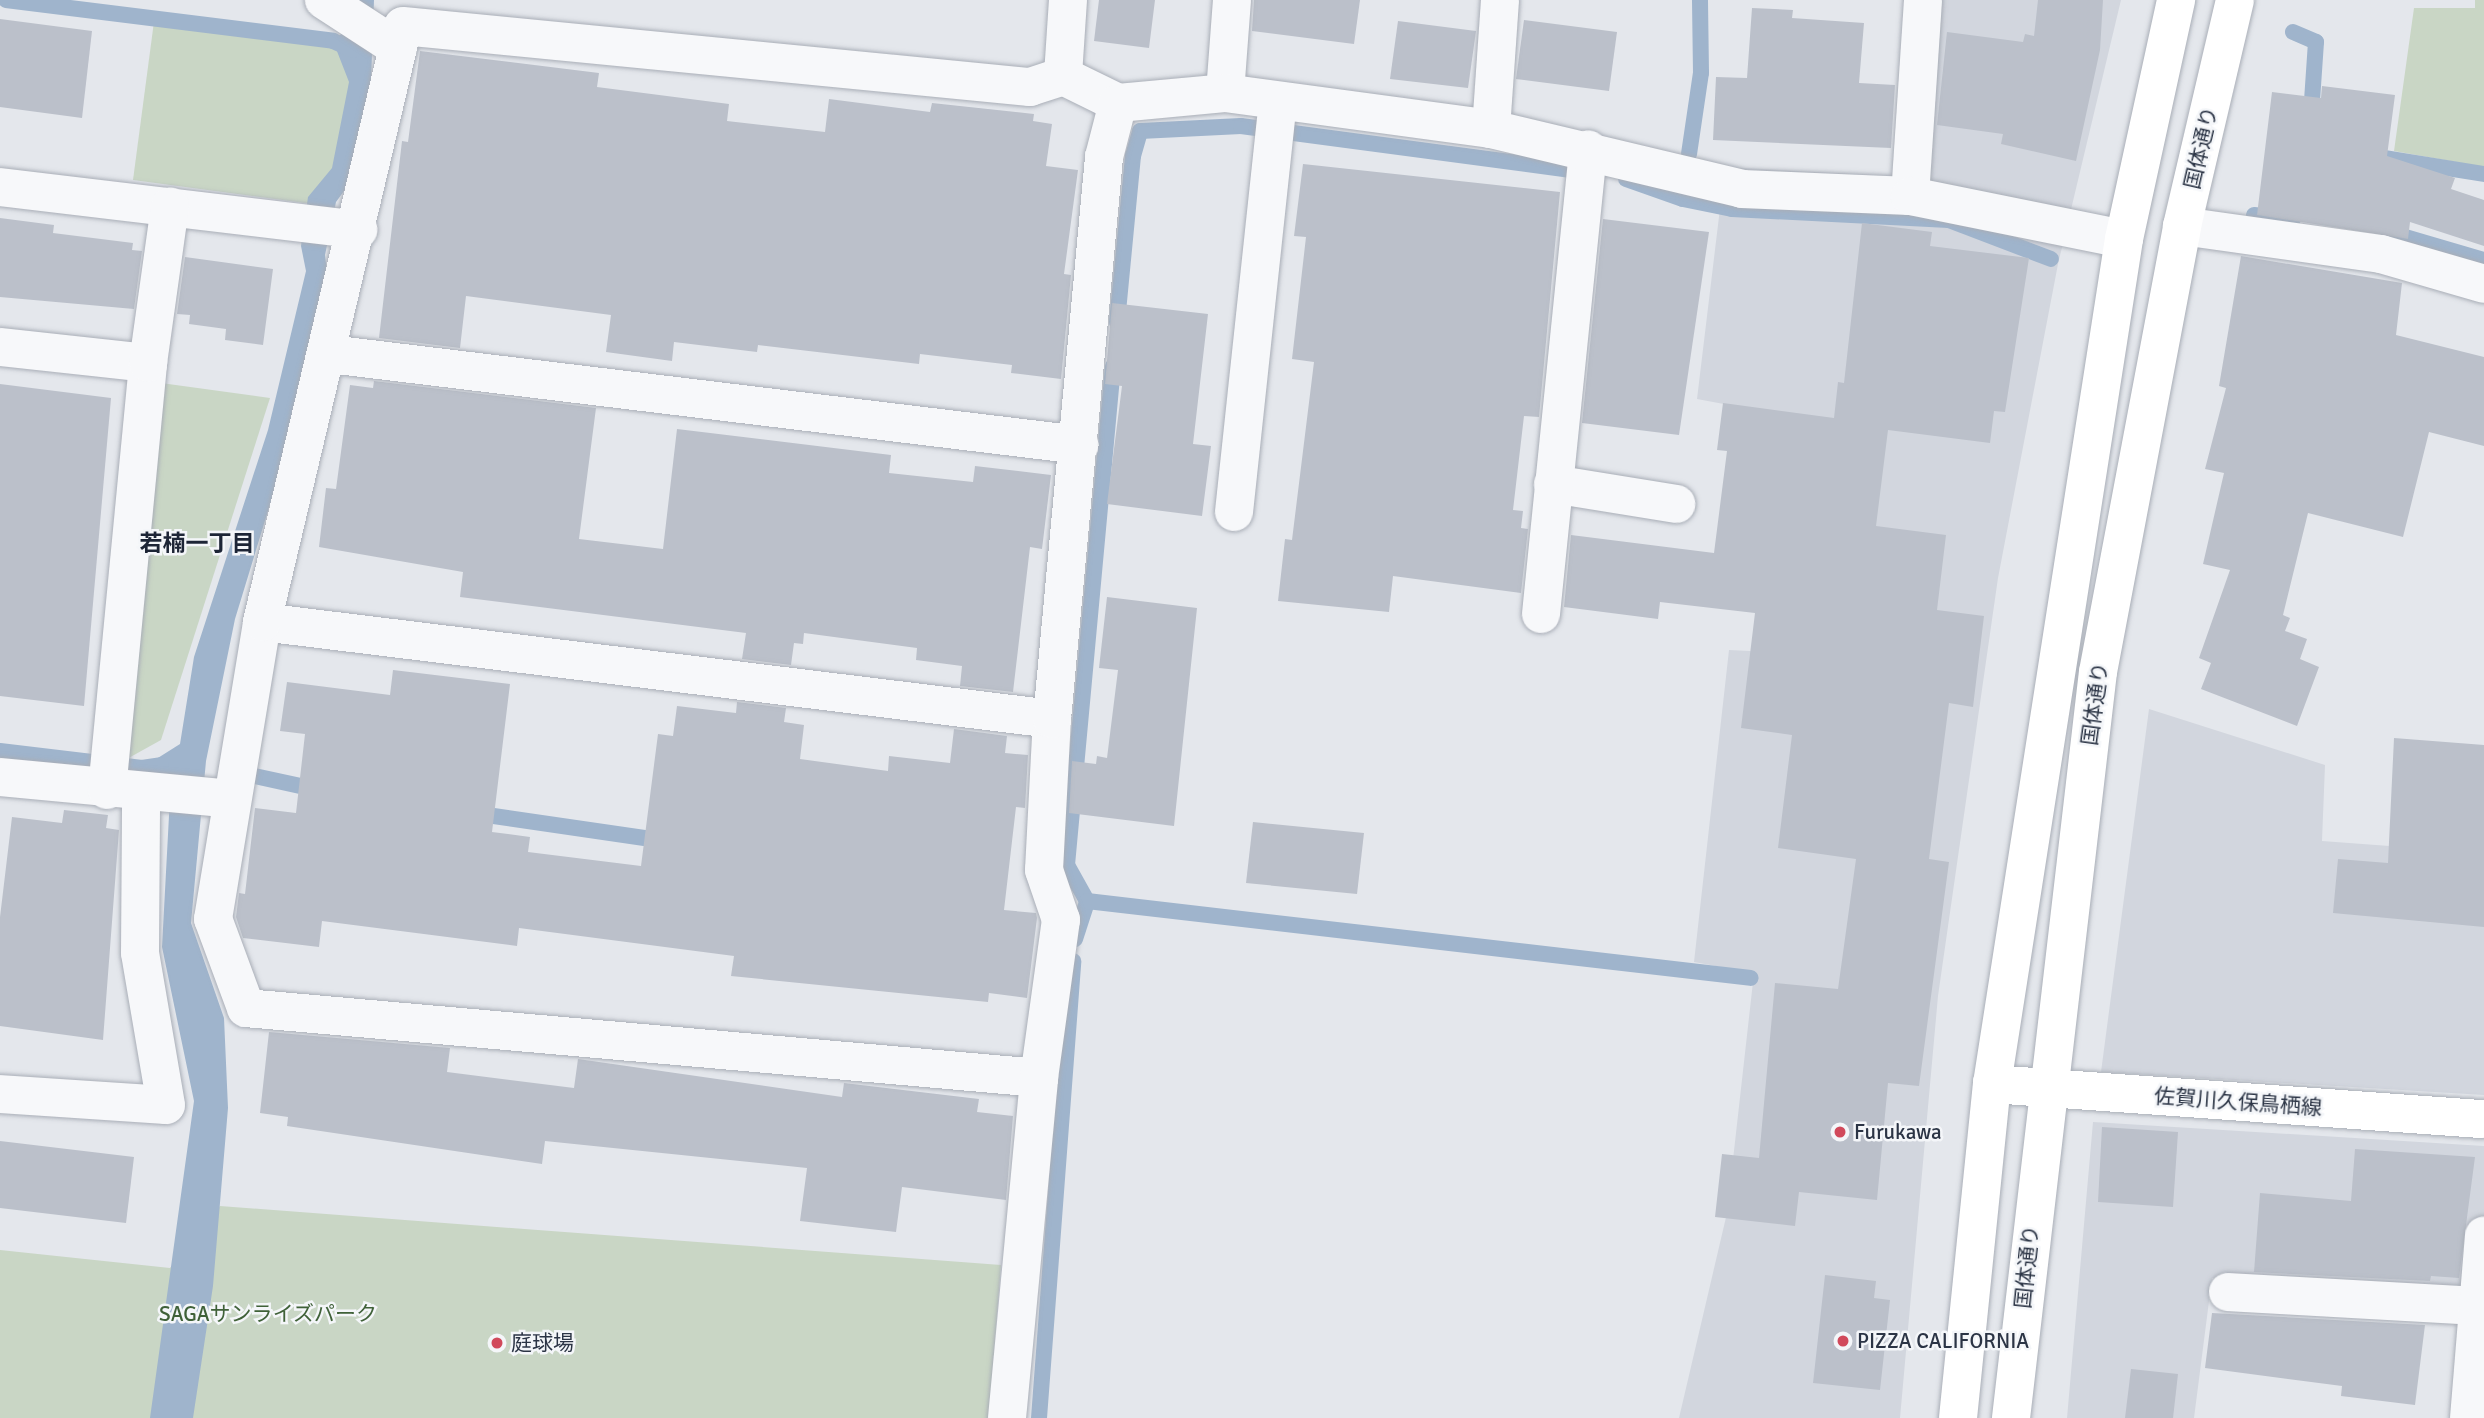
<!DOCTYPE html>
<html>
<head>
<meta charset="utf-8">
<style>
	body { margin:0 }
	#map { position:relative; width:2484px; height:1418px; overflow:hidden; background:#e4e7ec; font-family:Signika,"Noto Sans JP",sans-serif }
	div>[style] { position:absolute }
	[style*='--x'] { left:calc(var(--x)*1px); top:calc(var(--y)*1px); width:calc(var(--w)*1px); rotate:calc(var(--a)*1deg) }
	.built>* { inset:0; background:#d2d6de }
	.green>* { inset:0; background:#c9d6c5 }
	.water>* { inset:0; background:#9fb4cc }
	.stream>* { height:16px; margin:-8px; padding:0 8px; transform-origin:8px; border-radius:8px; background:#9fb4cc }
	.building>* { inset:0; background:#bbc0ca }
	.roads { filter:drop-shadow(0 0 2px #a9aeb7) drop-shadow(0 0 2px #a9aeb7) }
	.minor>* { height:38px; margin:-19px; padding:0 19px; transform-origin:19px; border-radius:19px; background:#f7f8fa }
	.major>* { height:38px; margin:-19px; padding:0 19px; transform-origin:19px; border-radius:19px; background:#fff }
	.highway>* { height:38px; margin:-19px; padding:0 19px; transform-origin:19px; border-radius:19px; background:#fff }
	.dots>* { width:19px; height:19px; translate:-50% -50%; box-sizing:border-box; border:4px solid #f4f6f9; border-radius:50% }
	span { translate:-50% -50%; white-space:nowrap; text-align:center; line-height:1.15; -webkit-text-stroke:5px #f4f6f9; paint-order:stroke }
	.street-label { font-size:21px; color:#2b3445 }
	.poi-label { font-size:21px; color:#2b3445 }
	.left { translate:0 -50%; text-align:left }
	.park-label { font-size:21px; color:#3f6138 }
	.neighbourhood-label { font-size:23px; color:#1d2536; font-weight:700 }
</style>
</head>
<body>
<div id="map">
	<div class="built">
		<i style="clip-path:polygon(1940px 0,2121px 0,2058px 264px,1998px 578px,1938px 996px,1900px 1418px,1679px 1418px,1727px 1213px,1754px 973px,1694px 962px,1729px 650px,1770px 652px,1799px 418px,1697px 399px,1725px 167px,1927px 178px)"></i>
		<i style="clip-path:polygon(2149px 709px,2325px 765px,2322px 841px,2484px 853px,2484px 1095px,2101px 1072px)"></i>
		<i style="clip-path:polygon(2093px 1122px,2484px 1146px,2484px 1296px,2212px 1278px,2194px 1418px,2067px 1418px)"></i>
	</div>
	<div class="green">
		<i style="clip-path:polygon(2475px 0,2484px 0,2484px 167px,2394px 151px,2414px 8px,2475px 8px)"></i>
		<i style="clip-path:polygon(155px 14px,368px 38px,354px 133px,320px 205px,133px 180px)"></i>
		<i style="clip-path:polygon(161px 383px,270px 398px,161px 740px,125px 760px)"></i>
		<i style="clip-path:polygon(220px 1206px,1001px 1265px,989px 1418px,0 1418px,0 1250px,170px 1268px)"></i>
	</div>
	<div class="water">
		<i style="clip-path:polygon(351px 0,374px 0,371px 82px,347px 187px,336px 202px,325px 255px,328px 280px,289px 442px,235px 619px,206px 761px,191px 923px,224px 1018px,228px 1108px,213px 1286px,193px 1418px,150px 1418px,194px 1101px,162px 947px,171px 778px,142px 768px,180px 744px,194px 657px,268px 430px,306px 271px,301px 246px,308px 197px,332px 168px,349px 82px,333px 41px,347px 29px)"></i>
	</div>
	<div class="stream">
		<i style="--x:6;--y:0;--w:330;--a:7.1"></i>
		<i style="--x:333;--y:41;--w:22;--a:24"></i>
		<i style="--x:2293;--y:32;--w:25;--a:23"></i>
		<i style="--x:2316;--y:42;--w:74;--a:93.9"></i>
		<i style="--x:1689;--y:154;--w:82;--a:-81.6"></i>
		<i style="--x:1701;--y:73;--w:73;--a:-90.8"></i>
		<i style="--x:2384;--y:158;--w:101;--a:9.1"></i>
		<i style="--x:1626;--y:179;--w:60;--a:19.3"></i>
		<i style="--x:1683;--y:199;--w:50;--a:11.5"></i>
		<i style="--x:1732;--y:209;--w:217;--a:2.9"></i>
		<i style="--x:1949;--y:220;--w:109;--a:20.9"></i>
		<i style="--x:2254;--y:215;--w:39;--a:7"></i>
		<i style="--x:2388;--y:232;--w:100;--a:16.3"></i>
		<i style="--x:1117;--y:322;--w:167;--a:-84.5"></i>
		<i style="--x:1133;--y:156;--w:26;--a:-74"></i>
		<i style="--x:1140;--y:131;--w:101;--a:-2.8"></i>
		<i style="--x:1241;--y:126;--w:348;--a:7.6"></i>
		<i style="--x:0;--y:751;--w:143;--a:6.8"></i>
		<i style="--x:142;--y:768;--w:19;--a:-9"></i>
		<i style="--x:250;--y:775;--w:71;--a:12.3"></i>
		<i style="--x:473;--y:813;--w:194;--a:8.3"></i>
		<i style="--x:1087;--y:901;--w:41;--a:-119.1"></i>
		<i style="--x:1067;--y:865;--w:501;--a:-84.73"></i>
		<i style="--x:1075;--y:939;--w:40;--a:-72"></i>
		<i style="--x:1087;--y:901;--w:668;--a:6.61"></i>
		<i style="--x:1039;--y:1418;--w:458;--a:-85.7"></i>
	</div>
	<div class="building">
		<i style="clip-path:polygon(1099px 0,1155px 0,1149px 48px,1094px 41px)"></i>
		<i style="clip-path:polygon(1254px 0,1360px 0,1354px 44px,1252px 31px)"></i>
		<i style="clip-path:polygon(2038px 0,2103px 0,2100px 50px,2076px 161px,2001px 144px,2003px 134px,1937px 125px,1947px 32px,2023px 42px,2025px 34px,2034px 36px)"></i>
		<i style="clip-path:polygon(1752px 8px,1793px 10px,1792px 18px,1864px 23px,1859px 83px,1895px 85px,1891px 148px,1713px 140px,1716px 77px,1747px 78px)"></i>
		<i style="clip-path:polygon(0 19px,92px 31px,82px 118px,0 107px)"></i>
		<i style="clip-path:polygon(1524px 20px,1617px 32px,1609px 91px,1516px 79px)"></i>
		<i style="clip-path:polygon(1398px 21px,1476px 31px,1468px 88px,1390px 79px)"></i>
		<i style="clip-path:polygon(420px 51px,599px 73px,597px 87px,729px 104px,727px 121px,825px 132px,829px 99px,930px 112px,932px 103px,1034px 114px,1033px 121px,1052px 124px,1046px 166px,1078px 170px,1064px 274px,1071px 275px,1061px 379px,1011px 373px,1012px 365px,920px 354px,919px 364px,758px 345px,757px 352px,674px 342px,672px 361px,606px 352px,611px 315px,466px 296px,460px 348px,379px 338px,402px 141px,408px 142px)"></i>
		<i style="clip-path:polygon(2322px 86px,2395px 95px,2387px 156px,2455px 178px,2451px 189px,2484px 200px,2484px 246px,2410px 222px,2408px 239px,2257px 215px,2272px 92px,2321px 98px)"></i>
		<i style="clip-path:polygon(1303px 164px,1560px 192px,1539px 417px,1524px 416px,1513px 510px,1523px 511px,1521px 528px,1528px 529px,1521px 593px,1393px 576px,1389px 612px,1278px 601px,1285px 539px,1292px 540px,1314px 362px,1292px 359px,1306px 237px,1294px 236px)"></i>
		<i style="clip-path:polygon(0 218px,54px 225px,53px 233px,133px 243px,132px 250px,142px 251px,134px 309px,0 297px)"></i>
		<i style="clip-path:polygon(1603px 219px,1709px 232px,1679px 435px,1582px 423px)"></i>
		<i style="clip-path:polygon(1862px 223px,1932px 232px,1930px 246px,2029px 258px,2005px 412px,1994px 411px,1990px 443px,1888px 430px,1876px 526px,1946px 535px,1937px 610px,1984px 616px,1973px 707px,1949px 703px,1929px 859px,1949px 862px,1919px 1086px,1888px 1083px,1877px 1200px,1799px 1192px,1795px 1226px,1715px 1217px,1722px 1154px,1759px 1158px,1775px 983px,1838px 989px,1856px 859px,1778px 848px,1792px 735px,1741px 728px,1755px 613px,1660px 602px,1658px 619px,1564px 607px,1571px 535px,1714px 553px,1727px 451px,1717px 450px,1723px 403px,1834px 418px,1838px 382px,1844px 383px)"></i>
		<i style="clip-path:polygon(2241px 256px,2402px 283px,2396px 335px,2484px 357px,2484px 446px,2429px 432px,2403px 537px,2308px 513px,2283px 615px,2290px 618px,2285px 631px,2307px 639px,2300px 659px,2319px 667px,2297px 726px,2201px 689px,2211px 663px,2199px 658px,2230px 570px,2203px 564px,2224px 473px,2205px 469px,2226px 388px,2219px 386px)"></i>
		<i style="clip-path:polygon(185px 257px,273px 269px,263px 345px,225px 340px,226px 329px,189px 324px,190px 315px,177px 314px)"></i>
		<i style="clip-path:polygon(1112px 303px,1208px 314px,1193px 444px,1211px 446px,1202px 516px,1107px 504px,1122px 386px,1105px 384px)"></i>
		<i style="clip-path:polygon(374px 381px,596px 408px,579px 539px,663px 549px,677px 429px,891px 455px,889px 473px,973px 482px,975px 466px,1051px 475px,1042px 549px,1030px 547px,1013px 692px,960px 686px,962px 666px,916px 660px,917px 648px,804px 633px,803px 644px,794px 643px,791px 665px,742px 659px,746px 633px,460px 597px,463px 572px,319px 547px,326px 488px,336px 489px,350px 385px,373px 388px)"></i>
		<i style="clip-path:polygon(0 384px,111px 398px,84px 706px,0 696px)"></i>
		<i style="clip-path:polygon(1107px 597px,1197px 608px,1174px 826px,1069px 813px,1072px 761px,1096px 764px,1097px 756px,1107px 758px,1118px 670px,1099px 668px)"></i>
		<i style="clip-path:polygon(393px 670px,510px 684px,492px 832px,530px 837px,528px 852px,641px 866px,658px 734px,673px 736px,677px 706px,736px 713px,737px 702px,786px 708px,784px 722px,804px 725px,800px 759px,888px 771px,889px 756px,950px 763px,954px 729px,1007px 736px,1005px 753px,1028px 755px,1025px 808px,1016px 807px,1004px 910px,1036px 913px,1037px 918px,1027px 998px,989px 993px,988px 1002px,731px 976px,734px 956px,519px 928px,517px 946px,322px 921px,319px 947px,243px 938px,236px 917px,239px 893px,245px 894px,255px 808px,296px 813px,305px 734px,280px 731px,287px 682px,390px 695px)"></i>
		<i style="clip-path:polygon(2394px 738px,2484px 745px,2484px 927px,2333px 913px,2338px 859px,2388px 863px)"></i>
		<i style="clip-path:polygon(64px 810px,108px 815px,106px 828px,119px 830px,103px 1040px,0 1026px,0 917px,12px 817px,62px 823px)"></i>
		<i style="clip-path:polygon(1253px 822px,1364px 833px,1357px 894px,1246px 883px)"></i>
		<i style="clip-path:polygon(269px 1032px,450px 1048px,447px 1072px,574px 1088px,578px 1059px,842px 1097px,844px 1083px,979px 1099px,977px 1112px,1013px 1116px,1006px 1200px,902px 1187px,896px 1232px,800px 1221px,807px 1168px,545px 1141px,542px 1164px,287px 1126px,288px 1117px,260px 1113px)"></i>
		<i style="clip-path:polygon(2102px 1127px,2178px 1132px,2173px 1207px,2098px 1202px)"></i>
		<i style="clip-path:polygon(0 1141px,134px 1157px,126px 1223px,0 1208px)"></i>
		<i style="clip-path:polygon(2355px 1149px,2475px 1157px,2459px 1278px,2431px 1276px,2430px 1281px,2254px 1272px,2260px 1193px,2351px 1201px)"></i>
		<i style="clip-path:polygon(1825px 1275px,1876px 1281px,1874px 1298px,1890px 1300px,1880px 1390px,1813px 1383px)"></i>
		<i style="clip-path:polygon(2212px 1313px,2425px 1325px,2415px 1405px,2341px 1396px,2342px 1386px,2205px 1368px)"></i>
		<i style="clip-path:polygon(2131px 1369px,2178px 1374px,2173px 1418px,2125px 1418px)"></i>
	</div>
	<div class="roads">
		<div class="minor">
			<i style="--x:324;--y:0;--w:88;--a:33"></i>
			<i style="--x:1068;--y:0;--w:76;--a:93.8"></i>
			<i style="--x:1063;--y:76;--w:61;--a:26.1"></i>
			<i style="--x:1225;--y:93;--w:93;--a:-85.7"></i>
			<i style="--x:1491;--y:129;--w:129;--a:-86"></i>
			<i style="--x:0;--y:187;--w:361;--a:6.8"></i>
			<i style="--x:1910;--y:196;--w:196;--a:-86.2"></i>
			<i style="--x:2182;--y:226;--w:201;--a:8"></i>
			<i style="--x:2381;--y:254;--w:107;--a:16.2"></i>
			<i style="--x:0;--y:347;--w:149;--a:6.2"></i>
			<i style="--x:329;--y:354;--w:756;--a:6.91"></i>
			<i style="--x:1553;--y:484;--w:125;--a:9.2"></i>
			<i style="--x:1234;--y:512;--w:411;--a:-83.9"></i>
			<i style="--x:1541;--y:614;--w:467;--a:-84.2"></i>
			<i style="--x:262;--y:622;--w:796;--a:7"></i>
			<i style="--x:0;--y:777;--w:232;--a:5.4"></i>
			<i style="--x:107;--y:790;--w:429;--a:-84.5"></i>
			<i style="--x:148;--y:363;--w:158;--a:-82"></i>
			<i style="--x:1039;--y:1078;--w:796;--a:-174.96"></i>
			<i style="--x:246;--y:1008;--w:95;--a:-110.3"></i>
			<i style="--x:213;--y:919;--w:301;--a:-80.6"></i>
			<i style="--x:262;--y:622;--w:612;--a:-76.69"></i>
			<i style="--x:403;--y:26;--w:630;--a:5.56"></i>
			<i style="--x:1030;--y:87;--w:35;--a:-18"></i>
			<i style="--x:0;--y:1094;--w:166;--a:3.8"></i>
			<i style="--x:166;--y:1105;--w:154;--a:-99.7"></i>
			<i style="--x:140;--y:953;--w:159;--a:-89.6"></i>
			<i style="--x:2228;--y:1292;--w:249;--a:3.2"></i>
			<i style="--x:1007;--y:1418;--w:342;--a:-84.6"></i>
			<i style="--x:1039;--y:1078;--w:160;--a:-82.1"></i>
			<i style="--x:1061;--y:920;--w:53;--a:-108.8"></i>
			<i style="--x:1044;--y:870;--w:151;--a:-87"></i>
			<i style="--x:1052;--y:719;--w:564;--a:-84.71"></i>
			<i style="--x:1104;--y:157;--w:56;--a:-75.5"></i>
			<i style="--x:1118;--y:103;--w:107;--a:-5.3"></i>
			<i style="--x:1225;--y:93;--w:268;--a:7.7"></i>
			<i style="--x:1491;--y:129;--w:258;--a:13.4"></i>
			<i style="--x:1742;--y:189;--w:168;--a:2.4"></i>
			<i style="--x:1910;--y:196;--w:218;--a:11.4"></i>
			<i style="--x:2469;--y:1418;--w:183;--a:-85.3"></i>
		</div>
		<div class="major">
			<i style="--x:1992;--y:1084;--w:493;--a:4.1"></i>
		</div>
		<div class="highway">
			<i style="--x:1958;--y:1418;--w:336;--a:-84.2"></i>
			<i style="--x:1992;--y:1084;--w:855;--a:-81.12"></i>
			<i style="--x:2124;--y:239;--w:245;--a:-77.7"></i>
			<i style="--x:2011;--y:1418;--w:751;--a:-83.35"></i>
			<i style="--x:2098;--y:672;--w:454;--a:-79.3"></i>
			<i style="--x:2182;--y:226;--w:232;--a:-76.8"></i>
		</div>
	</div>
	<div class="dots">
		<i style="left:1840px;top:1132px;background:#d1495b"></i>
		<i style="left:1843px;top:1341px;background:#d1495b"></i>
		<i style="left:497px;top:1343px;background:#d1495b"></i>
	</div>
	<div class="street-label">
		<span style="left:2201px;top:148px;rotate:-77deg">国体通り</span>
		<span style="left:2095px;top:704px;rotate:-82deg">国体通り</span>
		<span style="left:2238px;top:1102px;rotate:4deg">佐賀川久保鳥栖線</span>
		<span style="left:2027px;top:1267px;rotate:-84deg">国体通り</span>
	</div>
	<div class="poi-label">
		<span class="left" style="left:1854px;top:1132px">Furukawa</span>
		<span class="left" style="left:1857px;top:1341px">PIZZA CALIFORNIA</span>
		<span class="left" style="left:511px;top:1343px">庭球場</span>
	</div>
	<div class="park-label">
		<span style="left:268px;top:1314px">SAGAサンライズパーク</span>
	</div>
	<div class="neighbourhood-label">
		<span style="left:197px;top:544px">若楠一丁目</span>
	</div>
</div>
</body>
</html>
